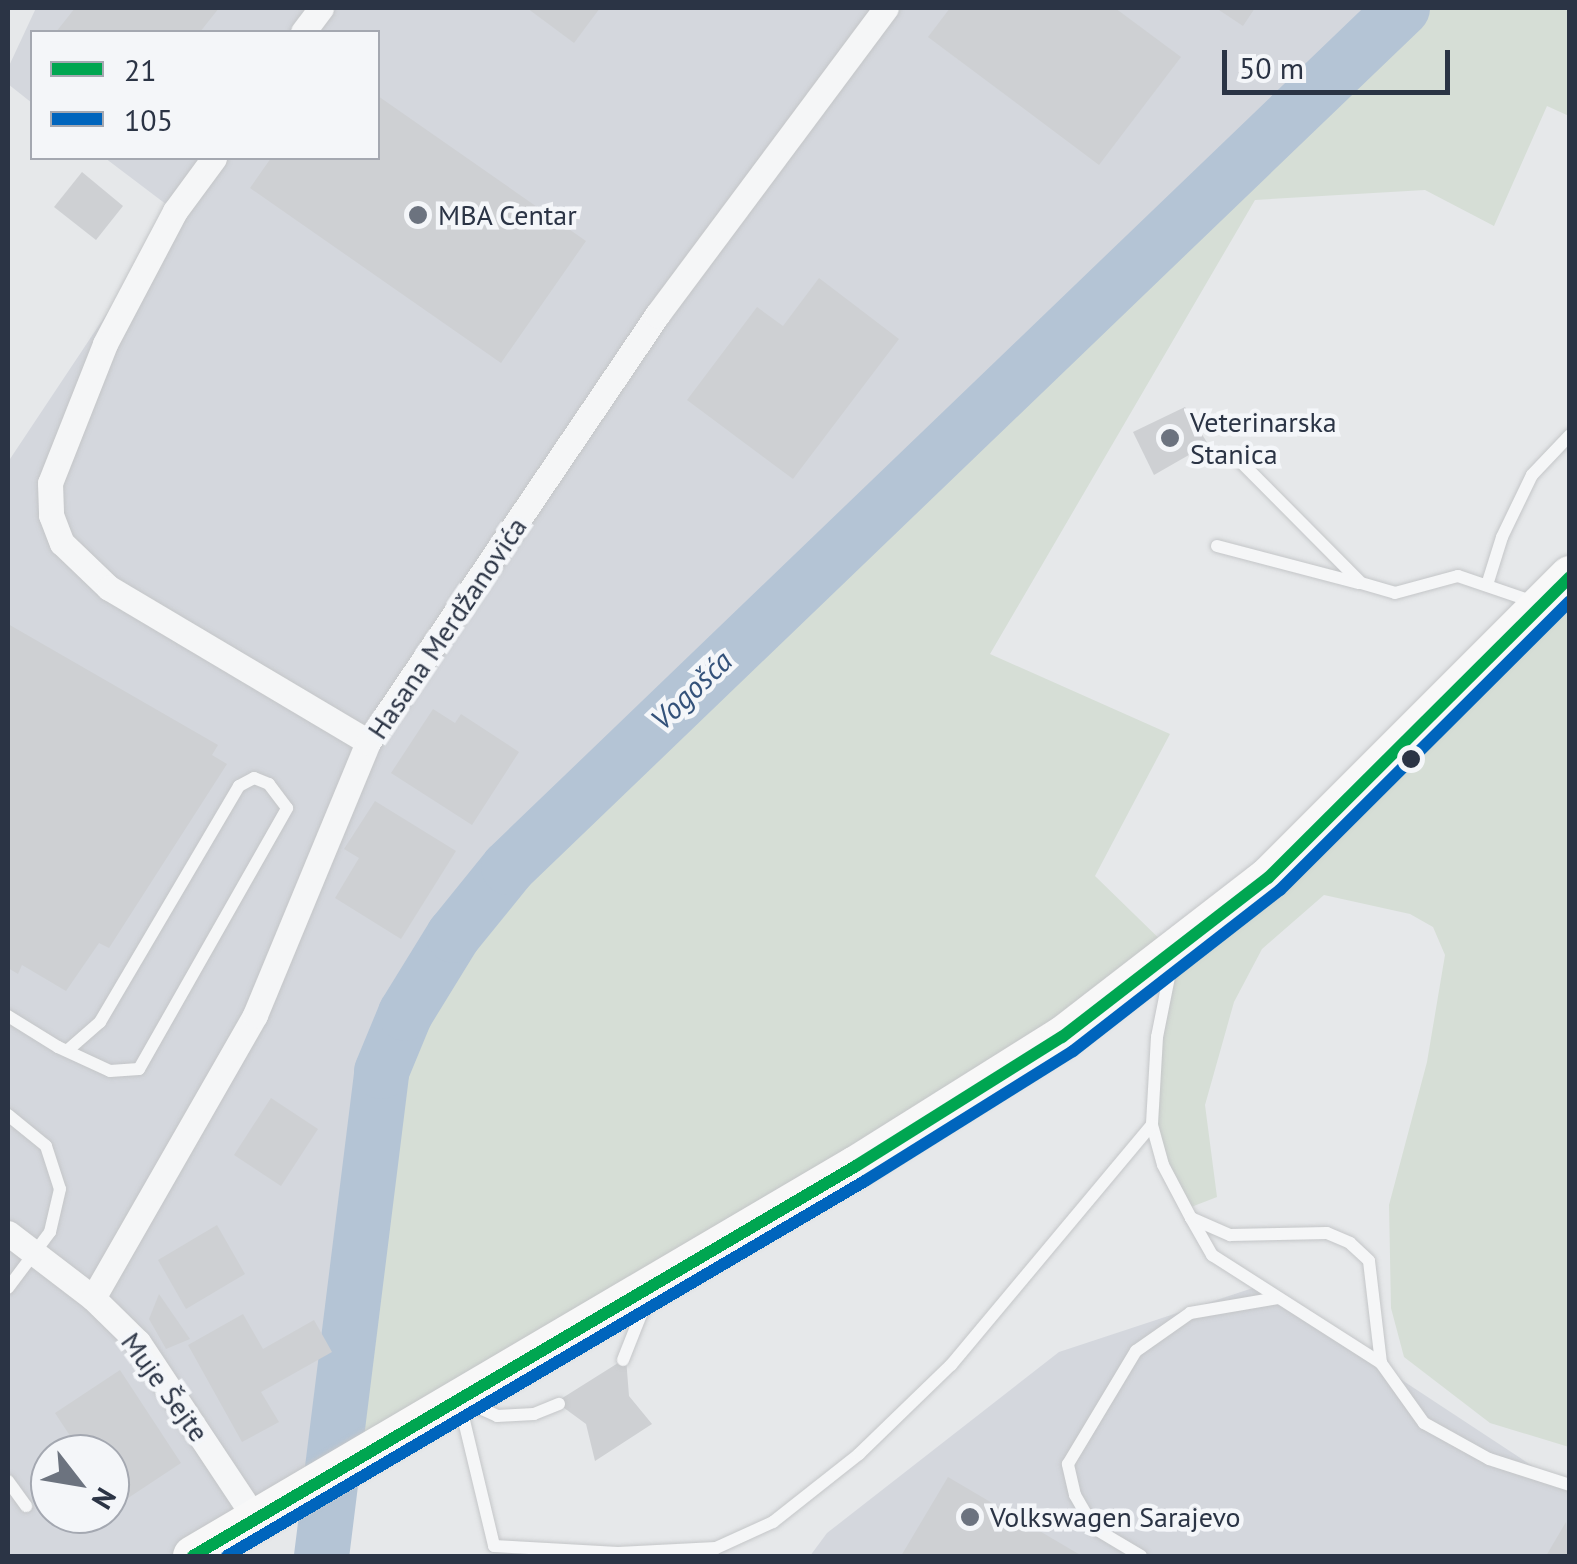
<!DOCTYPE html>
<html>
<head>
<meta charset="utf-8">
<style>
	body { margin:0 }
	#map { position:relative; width:1577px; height:1564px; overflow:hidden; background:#e6e8ea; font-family:"PT Sans",sans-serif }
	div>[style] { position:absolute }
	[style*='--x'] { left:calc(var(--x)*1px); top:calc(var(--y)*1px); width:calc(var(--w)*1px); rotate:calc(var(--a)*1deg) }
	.built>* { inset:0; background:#d4d7dd }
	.green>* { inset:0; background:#d6ded6 }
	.river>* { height:55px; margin:-27.5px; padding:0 27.5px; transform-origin:27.5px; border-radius:27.5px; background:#b4c4d5 }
	.building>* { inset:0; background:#ced0d3 }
	.roads { filter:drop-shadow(0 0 2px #c4c6c8) drop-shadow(0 0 2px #c4c6c8) }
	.lane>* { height:12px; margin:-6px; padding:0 6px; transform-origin:6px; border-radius:6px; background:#f5f6f7 }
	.street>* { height:25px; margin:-12.5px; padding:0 12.5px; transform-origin:12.5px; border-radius:12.5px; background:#f5f6f7 }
	.primary>* { height:40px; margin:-20px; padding:0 20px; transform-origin:20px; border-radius:20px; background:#f8f8f8 }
	.bus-1>* { height:12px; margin:-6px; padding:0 6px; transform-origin:6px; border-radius:6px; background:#00a651 }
	.bus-2>* { height:12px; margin:-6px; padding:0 6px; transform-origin:6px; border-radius:6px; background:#0065bd }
	.dots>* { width:28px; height:28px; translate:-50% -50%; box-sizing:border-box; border:5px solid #f4f6f9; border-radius:50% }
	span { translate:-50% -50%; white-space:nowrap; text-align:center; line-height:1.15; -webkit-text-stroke:9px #f4f6f9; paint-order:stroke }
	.poi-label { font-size:28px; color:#2b3445 }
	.left { translate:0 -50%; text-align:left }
	.street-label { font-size:28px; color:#2b3445 }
	.water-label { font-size:30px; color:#34527a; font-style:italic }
	.frame { position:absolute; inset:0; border:10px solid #2b3445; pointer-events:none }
	.legend { position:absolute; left:30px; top:30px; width:350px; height:130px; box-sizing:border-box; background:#f4f6f9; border:2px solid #a4a8b1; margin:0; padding:12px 18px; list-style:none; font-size:30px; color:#2b3445 }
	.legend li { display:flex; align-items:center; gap:20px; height:50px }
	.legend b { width:50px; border:2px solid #a4a8b1 }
	.north { position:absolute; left:30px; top:1434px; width:100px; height:100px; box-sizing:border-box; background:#f4f6f9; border:2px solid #a4a8b1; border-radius:50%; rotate:121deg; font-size:28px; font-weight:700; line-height:40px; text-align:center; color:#2b3445 }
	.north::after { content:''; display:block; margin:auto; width:35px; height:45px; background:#6c737f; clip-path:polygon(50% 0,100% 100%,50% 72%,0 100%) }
	.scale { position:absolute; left:1222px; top:50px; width:228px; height:45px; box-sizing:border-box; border:5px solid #2b3445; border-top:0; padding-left:12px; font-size:30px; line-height:35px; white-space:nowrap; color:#2b3445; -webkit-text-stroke:8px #f4f6f9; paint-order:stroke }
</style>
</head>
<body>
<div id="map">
	<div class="built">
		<i style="clip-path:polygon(evenodd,36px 8px,1402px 8px,508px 866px,453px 935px,405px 1013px,381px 1071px,332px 1474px,193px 1556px,8px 1556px,8px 462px,175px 211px,105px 158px,378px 158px,378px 32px,32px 32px,32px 103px,8px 84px,8px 68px,36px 8px,50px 1454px,110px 1454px,110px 1514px,50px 1514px,50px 1454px)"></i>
		<i style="clip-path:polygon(1259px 1286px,1569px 1490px,1569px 1556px,810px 1556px,827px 1533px,1059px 1352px)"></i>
	</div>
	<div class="green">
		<i style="clip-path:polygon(1402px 8px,1569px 8px,1569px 116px,1547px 106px,1494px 226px,1425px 190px,1255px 200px,990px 654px,1170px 734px,1095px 876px,1174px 953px,1569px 576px,1569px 1447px,1490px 1423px,1404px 1357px,1391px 1308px,1389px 1205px,1427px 1062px,1445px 955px,1433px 927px,1410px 914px,1324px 895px,1262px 949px,1234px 1002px,1205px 1105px,1217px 1197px,1186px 1209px,1152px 1125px,1174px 955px,332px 1474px,381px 1071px,405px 1013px,453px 935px,508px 867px)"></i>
	</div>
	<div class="river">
		<i style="--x:321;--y:1556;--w:489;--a:-82.9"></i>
		<i style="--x:381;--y:1071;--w:63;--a:-67.5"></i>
		<i style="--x:405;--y:1013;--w:92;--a:-58.4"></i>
		<i style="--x:453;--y:935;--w:87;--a:-51"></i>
		<i style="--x:508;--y:867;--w:1240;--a:-43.86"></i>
	</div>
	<div class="building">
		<i style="clip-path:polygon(75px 8px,219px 8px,200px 32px,56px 32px)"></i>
		<i style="clip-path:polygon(527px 8px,600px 8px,574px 43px)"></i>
		<i style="clip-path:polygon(950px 8px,1115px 8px,1181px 57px,1099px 165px,928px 37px)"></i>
		<i style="clip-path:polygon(1216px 8px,1255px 8px,1243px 26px)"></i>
		<i style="clip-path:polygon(378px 96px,586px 241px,501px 363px,250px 188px,271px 158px,378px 158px)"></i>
		<i style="clip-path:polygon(82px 172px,123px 206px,96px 240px,54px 207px)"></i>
		<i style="clip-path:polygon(819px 278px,899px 339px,793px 479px,687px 400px,757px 307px,783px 326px)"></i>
		<i style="clip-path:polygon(1185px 407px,1208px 444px,1154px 475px,1133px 432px)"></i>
		<i style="clip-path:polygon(8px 624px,218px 745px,212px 755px,227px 764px,109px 948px,99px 943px,66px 991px,22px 965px,18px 974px,8px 968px)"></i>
		<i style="clip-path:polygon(433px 709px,455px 723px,461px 714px,519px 752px,472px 825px,391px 773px)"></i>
		<i style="clip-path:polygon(375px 801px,456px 851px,401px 939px,335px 898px,359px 858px,344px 849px)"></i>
		<i style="clip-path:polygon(271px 1098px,318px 1129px,281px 1186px,234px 1155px)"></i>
		<i style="clip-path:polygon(217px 1225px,245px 1274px,186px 1309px,158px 1260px)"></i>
		<i style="clip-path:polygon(159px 1294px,190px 1339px,166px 1349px,149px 1319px)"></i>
		<i style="clip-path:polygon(243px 1314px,263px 1349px,314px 1320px,332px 1352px,261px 1392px,279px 1422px,242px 1442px,188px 1345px)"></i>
		<i style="clip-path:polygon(626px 1358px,629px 1396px,652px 1424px,595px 1461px,586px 1424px,556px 1402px)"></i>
		<i style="clip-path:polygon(120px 1370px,181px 1463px,116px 1506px,110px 1454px,82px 1454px,55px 1413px)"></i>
		<i style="clip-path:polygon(948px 1477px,1082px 1556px,901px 1556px)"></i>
		<i style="clip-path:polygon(1566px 1522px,1570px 1556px,1546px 1556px)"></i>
	</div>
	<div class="roads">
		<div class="lane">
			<i style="--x:1235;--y:456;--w:179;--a:45.2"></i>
			<i style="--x:1361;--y:583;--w:35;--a:16"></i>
			<i style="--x:1395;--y:593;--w:65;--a:-15.1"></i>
			<i style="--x:1458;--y:576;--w:80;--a:18.9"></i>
			<i style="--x:1217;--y:546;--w:146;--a:14.7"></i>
			<i style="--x:1487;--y:585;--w:50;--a:-72.6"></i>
			<i style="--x:1502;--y:537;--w:69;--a:-64.2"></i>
			<i style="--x:1532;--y:475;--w:55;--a:-46.5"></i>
			<i style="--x:1171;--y:967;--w:71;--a:101.3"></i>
			<i style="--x:1157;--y:1037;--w:88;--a:93.3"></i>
			<i style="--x:1152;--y:1125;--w:41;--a:74.6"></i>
			<i style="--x:1163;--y:1165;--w:60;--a:62.2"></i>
			<i style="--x:1191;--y:1218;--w:43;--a:23.6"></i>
			<i style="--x:1230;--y:1235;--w:97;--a:-1.2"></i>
			<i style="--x:1327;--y:1233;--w:25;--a:23"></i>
			<i style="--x:1350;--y:1243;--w:26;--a:43"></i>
			<i style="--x:1369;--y:1261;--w:103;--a:83.3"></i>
			<i style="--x:1381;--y:1363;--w:74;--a:54.4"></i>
			<i style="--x:1424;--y:1423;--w:74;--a:29"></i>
			<i style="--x:1489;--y:1459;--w:85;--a:17.8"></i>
			<i style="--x:8;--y:1016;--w:59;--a:31.8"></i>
			<i style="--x:58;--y:1047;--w:57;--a:24.8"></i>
			<i style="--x:110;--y:1071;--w:29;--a:-4"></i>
			<i style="--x:139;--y:1069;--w:300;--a:-60.4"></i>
			<i style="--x:287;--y:808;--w:30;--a:-127"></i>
			<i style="--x:269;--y:784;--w:16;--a:-158"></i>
			<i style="--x:254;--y:778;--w:17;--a:152"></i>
			<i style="--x:239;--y:786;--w:274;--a:120.5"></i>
			<i style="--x:100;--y:1022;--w:41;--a:138.9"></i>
			<i style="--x:8;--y:1115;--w:49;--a:39.2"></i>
			<i style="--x:46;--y:1146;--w:45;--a:72"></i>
			<i style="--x:60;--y:1189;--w:44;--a:103.1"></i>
			<i style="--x:50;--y:1232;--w:70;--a:126.9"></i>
			<i style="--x:1191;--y:1218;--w:43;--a:60.4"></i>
			<i style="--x:1212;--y:1255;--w:201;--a:32.6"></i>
			<i style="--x:623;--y:1360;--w:62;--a:-68.4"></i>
			<i style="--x:466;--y:1402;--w:34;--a:24"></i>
			<i style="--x:497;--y:1416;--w:37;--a:-3"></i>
			<i style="--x:534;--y:1414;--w:27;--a:-22"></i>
			<i style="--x:460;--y:1404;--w:146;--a:76.5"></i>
			<i style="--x:494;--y:1546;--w:124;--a:3.2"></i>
			<i style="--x:618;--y:1553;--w:98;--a:-2.9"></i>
			<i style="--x:716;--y:1548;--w:63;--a:-24.5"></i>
			<i style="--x:773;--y:1522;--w:110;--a:-38.3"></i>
			<i style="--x:859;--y:1454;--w:128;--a:-44.1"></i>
			<i style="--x:951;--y:1365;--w:313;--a:-50.1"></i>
			<i style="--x:8;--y:1481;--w:31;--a:54"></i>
			<i style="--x:1141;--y:1556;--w:55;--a:-149.2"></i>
			<i style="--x:1094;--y:1528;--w:38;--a:-120"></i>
			<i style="--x:1075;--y:1495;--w:32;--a:-103"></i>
			<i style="--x:1068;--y:1464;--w:132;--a:-59"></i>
			<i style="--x:1136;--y:1351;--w:66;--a:-35.1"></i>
			<i style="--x:1190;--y:1313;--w:89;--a:-9.7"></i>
		</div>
		<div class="street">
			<i style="--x:303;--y:32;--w:30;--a:-53"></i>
			<i style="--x:214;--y:158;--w:66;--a:126.3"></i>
			<i style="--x:175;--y:211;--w:150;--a:117.8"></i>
			<i style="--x:105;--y:344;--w:149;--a:111.6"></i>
			<i style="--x:50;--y:483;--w:32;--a:88"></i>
			<i style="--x:51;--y:515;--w:30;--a:69"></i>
			<i style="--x:62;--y:543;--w:65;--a:43.8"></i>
			<i style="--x:109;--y:588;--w:301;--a:30.7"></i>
			<i style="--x:8;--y:1233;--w:107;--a:37.4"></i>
			<i style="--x:93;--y:1298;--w:63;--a:44.4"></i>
			<i style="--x:138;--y:1342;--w:215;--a:56.4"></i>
			<i style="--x:93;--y:1298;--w:326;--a:-60.2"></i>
			<i style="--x:255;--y:1015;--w:295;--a:-67.5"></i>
			<i style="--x:368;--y:742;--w:516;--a:-55.91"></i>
			<i style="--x:657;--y:315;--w:383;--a:-53.3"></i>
		</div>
		<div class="primary">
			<i style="--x:193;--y:1556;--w:769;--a:-30.47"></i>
			<i style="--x:856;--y:1166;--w:243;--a:-32.1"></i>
			<i style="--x:1062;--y:1037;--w:260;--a:-37.7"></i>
			<i style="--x:1268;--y:878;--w:427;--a:-45"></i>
		</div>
	</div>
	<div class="bus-1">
		<i style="--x:193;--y:1556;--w:769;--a:-30.47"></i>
		<i style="--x:856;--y:1166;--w:243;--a:-32.1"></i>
		<i style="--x:1062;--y:1037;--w:260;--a:-37.7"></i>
		<i style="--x:1268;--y:878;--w:426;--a:-44.9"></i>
	</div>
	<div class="bus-2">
		<i style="--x:227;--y:1556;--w:740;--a:-30.45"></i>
		<i style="--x:865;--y:1181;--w:245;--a:-32"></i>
		<i style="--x:1073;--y:1051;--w:262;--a:-37.9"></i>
		<i style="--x:1280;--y:890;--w:409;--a:-44.9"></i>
	</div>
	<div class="dots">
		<i style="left:418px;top:215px;background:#6c737f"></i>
		<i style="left:1170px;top:438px;background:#6c737f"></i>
		<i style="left:1411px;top:759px;background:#2b3445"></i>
		<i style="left:970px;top:1517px;background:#6c737f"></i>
	</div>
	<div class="poi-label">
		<span class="left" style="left:438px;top:215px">MBA Centar</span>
		<span class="left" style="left:1190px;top:438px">Veterinarska<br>Stanica</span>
		<span class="left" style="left:990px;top:1517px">Volkswagen Sarajevo</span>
	</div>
	<div class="street-label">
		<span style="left:447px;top:628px;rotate:-56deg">Hasana Merdžanovića</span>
		<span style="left:165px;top:1387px;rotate:54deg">Muje Šejte</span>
	</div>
	<div class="water-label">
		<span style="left:691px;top:690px;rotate:-44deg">Vogošća</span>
	</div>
	<div class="frame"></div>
	<ul class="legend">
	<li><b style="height:12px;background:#00a651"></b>21</li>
	<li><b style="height:12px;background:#0065bd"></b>105</li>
	</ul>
	<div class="north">N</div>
	<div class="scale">50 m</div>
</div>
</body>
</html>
